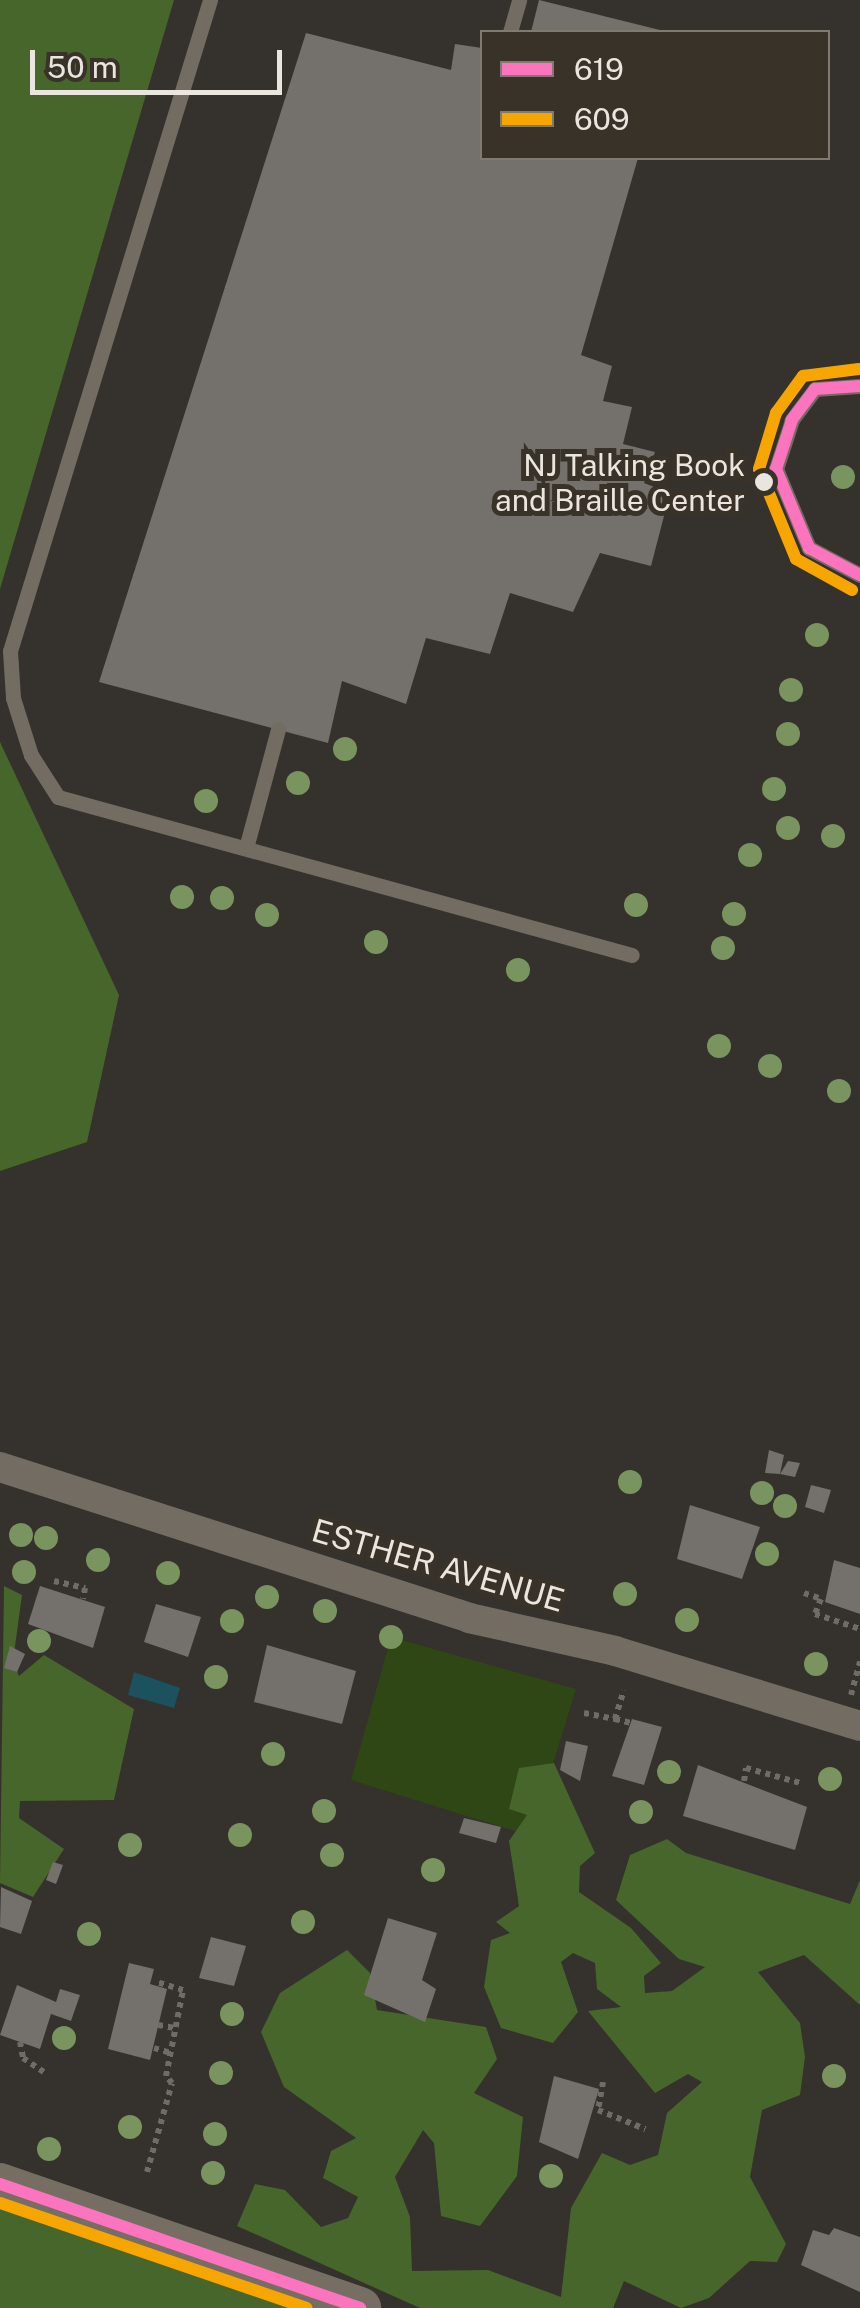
<!DOCTYPE html>
<html>
<head>
<meta charset="utf-8">
<style>
	body { margin:0 }
	#map { position:relative; width:860px; height:2308px; overflow:hidden; background:#35312c; font-family:"Public Sans",sans-serif }
	div>[style] { position:absolute }
	[style*='--x'] { left:calc(var(--x)*1px); top:calc(var(--y)*1px); width:calc(var(--w)*1px); rotate:calc(var(--a)*1deg) }
	.green>* { inset:0; background:#2e4715 }
	.forest>* { inset:0; background:#47662b }
	.water>* { inset:0; background:#1c525d }
	.building>* { inset:0; background:#74706c }
	.path>* { height:6px; margin-top:-3px; transform-origin:0; background:repeating-linear-gradient(90deg,#706b64 0 5px,transparent 0 10px) }
	.lane>* { height:15px; margin:-7.5px; padding:0 7.5px; transform-origin:7.5px; border-radius:7.5px; background:#726c63 }
	.street>* { height:30px; margin:-15px; padding:0 15px; transform-origin:15px; border-radius:15px; background:#726c63 }
	.secondary>* { height:42px; margin:-21px; padding:0 21px; transform-origin:21px; border-radius:21px; background:#766d63 }
	.bus-1>* { height:12px; margin:-6px; padding:0 6px; transform-origin:6px; border-radius:6px; background:#fc73be }
	.bus-2>* { height:12px; margin:-6px; padding:0 6px; transform-origin:6px; border-radius:6px; background:#f7a600 }
	.trees>* { width:24px; height:24px; margin:-12px; border-radius:50%; background:#79945e }
	.dots>* { width:28px; height:28px; translate:-50% -50%; box-sizing:border-box; border:5px solid #393228; border-radius:50% }
	span { translate:-50% -50%; white-space:nowrap; text-align:center; line-height:1.15; -webkit-text-stroke:10px #393228; paint-order:stroke }
	.bus-label { font-size:30px; color:#eae6df }
	.right { translate:-100% -50%; text-align:right }
	.street-label { font-size:32px; color:#eae6df }
	.legend { position:absolute; left:480px; top:30px; width:350px; height:130px; box-sizing:border-box; background:#393228; border:2px solid #807a71; margin:0; padding:12px 18px; list-style:none; font-size:30px; color:#eae6df }
	.legend li { display:flex; align-items:center; gap:20px; height:50px }
	.legend b { width:50px; border:2px solid #807a71 }
	.scale { position:absolute; left:30px; top:50px; width:252px; height:45px; box-sizing:border-box; border:5px solid #eae6df; border-top:0; padding-left:12px; font-size:30px; line-height:35px; white-space:nowrap; color:#eae6df; -webkit-text-stroke:8px #393228; paint-order:stroke }
</style>
</head>
<body>
<div id="map">
	<div class="green">
		<i style="clip-path:polygon(391px 1637px,576px 1689px,531px 1836px,351px 1780px)"></i>
	</div>
	<div class="forest">
		<i style="clip-path:polygon(0 0,174px 0,0 589px)"></i>
		<i style="clip-path:polygon(0 742px,119px 995px,87px 1142px,0 1171px)"></i>
		<i style="clip-path:polygon(4px 1586px,22px 1595px,13px 1661px,19px 1676px,44px 1655px,134px 1709px,114px 1800px,20px 1801px,19px 1818px,64px 1849px,33px 1897px,0 1883px)"></i>
		<i style="clip-path:polygon(554px 1763px,595px 1853px,580px 1866px,579px 1892px,631px 1928px,661px 1963px,644px 1976px,645px 1993px,672px 1991px,705px 1967px,679px 1959px,616px 1900px,630px 1855px,667px 1839px,686px 1853px,850px 1904px,860px 1880px,860px 2005px,804px 1955px,758px 1972px,800px 2023px,805px 2057px,800px 2095px,762px 2110px,750px 2177px,786px 2244px,777px 2262px,750px 2261px,709px 2298px,681px 2308px,624px 2281px,613px 2308px,420px 2308px,237px 2226px,255px 2184px,285px 2190px,321px 2227px,348px 2218px,358px 2197px,323px 2178px,331px 2151px,356px 2138px,284px 2087px,261px 2032px,280px 1993px,347px 1950px,370px 1973px,377px 2010px,486px 2027px,497px 2059px,474px 2093px,523px 2117px,517px 2176px,480px 2226px,441px 2216px,434px 2143px,423px 2130px,395px 2177px,410px 2217px,412px 2271px,488px 2270px,561px 2297px,571px 2208px,602px 2153px,630px 2165px,658px 2155px,667px 2113px,702px 2082px,688px 2074px,655px 2093px,588px 2011px,621px 2007px,597px 1989px,595px 1963px,573px 1953px,561px 1962px,578px 2012px,553px 2043px,501px 2028px,484px 1987px,491px 1940px,510px 1933px,496px 1922px,519px 1906px,509px 1841px,527px 1815px,509px 1809px,519px 1768px)"></i>
		<i style="clip-path:polygon(0 2173px,350px 2308px,0 2308px)"></i>
	</div>
	<div class="water">
		<i style="clip-path:polygon(134px 1672px,180px 1688px,174px 1708px,128px 1695px)"></i>
	</div>
	<div class="building">
		<i style="clip-path:polygon(539px 0,664px 31px,664px 32px,531px 32px)"></i>
		<i style="clip-path:polygon(306px 33px,451px 70px,455px 44px,482px 48px,482px 158px,638px 158px,581px 355px,612px 366px,603px 401px,632px 407px,623px 444px,655px 452px,644px 483px,670px 493px,651px 566px,600px 553px,573px 612px,510px 593px,490px 654px,426px 638px,406px 704px,342px 681px,328px 743px,99px 682px)"></i>
		<i style="clip-path:polygon(769px 1450px,784px 1455px,780px 1474px,765px 1473px)"></i>
		<i style="clip-path:polygon(788px 1461px,800px 1463px,795px 1477px,780px 1474px)"></i>
		<i style="clip-path:polygon(811px 1485px,831px 1490px,824px 1513px,805px 1507px)"></i>
		<i style="clip-path:polygon(690px 1505px,760px 1527px,742px 1579px,677px 1559px)"></i>
		<i style="clip-path:polygon(834px 1560px,860px 1568px,860px 1614px,825px 1602px)"></i>
		<i style="clip-path:polygon(40px 1586px,105px 1607px,93px 1648px,28px 1624px)"></i>
		<i style="clip-path:polygon(156px 1604px,201px 1617px,188px 1657px,144px 1642px)"></i>
		<i style="clip-path:polygon(267px 1645px,356px 1671px,342px 1724px,254px 1702px)"></i>
		<i style="clip-path:polygon(10px 1646px,25px 1654px,17px 1672px,4px 1668px)"></i>
		<i style="clip-path:polygon(632px 1719px,662px 1727px,644px 1785px,612px 1776px)"></i>
		<i style="clip-path:polygon(566px 1741px,588px 1746px,580px 1781px,560px 1770px)"></i>
		<i style="clip-path:polygon(698px 1765px,807px 1807px,795px 1850px,683px 1816px)"></i>
		<i style="clip-path:polygon(464px 1818px,501px 1827px,496px 1843px,459px 1833px)"></i>
		<i style="clip-path:polygon(53px 1862px,63px 1865px,56px 1884px,46px 1880px)"></i>
		<i style="clip-path:polygon(1px 1887px,32px 1901px,21px 1934px,0 1927px)"></i>
		<i style="clip-path:polygon(388px 1918px,437px 1933px,422px 1980px,436px 1989px,425px 2022px,364px 1995px)"></i>
		<i style="clip-path:polygon(211px 1937px,246px 1946px,234px 1986px,199px 1978px)"></i>
		<i style="clip-path:polygon(129px 1963px,154px 1969px,150px 1984px,167px 1989px,150px 2060px,108px 2049px)"></i>
		<i style="clip-path:polygon(17px 1985px,56px 2002px,60px 1989px,80px 1995px,71px 2021px,51px 2014px,40px 2049px,0 2035px)"></i>
		<i style="clip-path:polygon(554px 2076px,599px 2089px,578px 2159px,539px 2142px)"></i>
		<i style="clip-path:polygon(834px 2228px,860px 2237px,860px 2292px,801px 2265px,813px 2230px,829px 2235px)"></i>
	</div>
	<div class="path">
		<i style="--x:54;--y:1581;--w:32;--a:13"></i>
		<i style="--x:85;--y:1588;--w:11;--a:100"></i>
		<i style="--x:804;--y:1593;--w:18;--a:19"></i>
		<i style="--x:821;--y:1599;--w:16;--a:112"></i>
		<i style="--x:815;--y:1614;--w:47;--a:18.4"></i>
		<i style="--x:851;--y:1695;--w:35;--a:-75"></i>
		<i style="--x:584;--y:1713;--w:32;--a:11"></i>
		<i style="--x:615;--y:1719;--w:30;--a:-73"></i>
		<i style="--x:615;--y:1719;--w:16;--a:14"></i>
		<i style="--x:744;--y:1781;--w:13;--a:-81"></i>
		<i style="--x:746;--y:1768;--w:56;--a:15.5"></i>
		<i style="--x:158;--y:2025;--w:17;--a:10"></i>
		<i style="--x:20;--y:2042;--w:16;--a:79"></i>
		<i style="--x:23;--y:2058;--w:25;--a:34"></i>
		<i style="--x:154;--y:2048;--w:17;--a:17"></i>
		<i style="--x:603;--y:2082;--w:28;--a:100"></i>
		<i style="--x:598;--y:2110;--w:51;--a:22"></i>
		<i style="--x:147;--y:2172;--w:92;--a:-74.3"></i>
		<i style="--x:172;--y:2083;--w:9;--a:-131"></i>
		<i style="--x:166;--y:2076;--w:88;--a:-78.8"></i>
		<i style="--x:183;--y:1990;--w:28;--a:-163"></i>
	</div>
	<div class="lane">
		<i style="--x:210;--y:0;--w:681;--a:107.08"></i>
		<i style="--x:10;--y:651;--w:47;--a:86.3"></i>
		<i style="--x:13;--y:698;--w:60;--a:72.5"></i>
		<i style="--x:31;--y:755;--w:50;--a:57.3"></i>
		<i style="--x:58;--y:797;--w:595;--a:15.39"></i>
		<i style="--x:510;--y:32;--w:33;--a:-74"></i>
		<i style="--x:860;--y:386;--w:45;--a:176.2"></i>
		<i style="--x:815;--y:389;--w:39;--a:127"></i>
		<i style="--x:792;--y:420;--w:52;--a:108.1"></i>
		<i style="--x:776;--y:469;--w:86;--a:67.3"></i>
		<i style="--x:809;--y:548;--w:58;--a:27.9"></i>
		<i style="--x:246;--y:848;--w:123;--a:-74.9"></i>
	</div>
	<div class="street">
		<i style="--x:0;--y:1467;--w:493;--a:17.8"></i>
		<i style="--x:469;--y:1618;--w:150;--a:12.7"></i>
		<i style="--x:615;--y:1651;--w:256;--a:17"></i>
	</div>
	<div class="secondary">
		<i style="--x:0;--y:2184;--w:381;--a:19"></i>
	</div>
	<div class="bus-1">
		<i style="--x:860;--y:386;--w:45;--a:176.2"></i>
		<i style="--x:815;--y:389;--w:39;--a:127"></i>
		<i style="--x:792;--y:420;--w:52;--a:108.1"></i>
		<i style="--x:776;--y:469;--w:86;--a:67.3"></i>
		<i style="--x:809;--y:548;--w:58;--a:27.9"></i>
		<i style="--x:0;--y:2184;--w:381;--a:19"></i>
	</div>
	<div class="bus-2">
		<i style="--x:852;--y:590;--w:64;--a:-151"></i>
		<i style="--x:796;--y:559;--w:97;--a:-112.3"></i>
		<i style="--x:759;--y:469;--w:59;--a:-73.1"></i>
		<i style="--x:776;--y:413;--w:46;--a:-53.9"></i>
		<i style="--x:803;--y:376;--w:56;--a:-7.1"></i>
		<i style="--x:0;--y:2203;--w:324;--a:18.9"></i>
	</div>
	<div class="trees">
		<i style="left:843px;top:477px"></i>
		<i style="left:817px;top:635px"></i>
		<i style="left:791px;top:690px"></i>
		<i style="left:788px;top:734px"></i>
		<i style="left:345px;top:749px"></i>
		<i style="left:298px;top:783px"></i>
		<i style="left:774px;top:789px"></i>
		<i style="left:206px;top:801px"></i>
		<i style="left:788px;top:828px"></i>
		<i style="left:833px;top:836px"></i>
		<i style="left:750px;top:855px"></i>
		<i style="left:182px;top:897px"></i>
		<i style="left:222px;top:898px"></i>
		<i style="left:636px;top:905px"></i>
		<i style="left:734px;top:914px"></i>
		<i style="left:267px;top:915px"></i>
		<i style="left:376px;top:942px"></i>
		<i style="left:723px;top:948px"></i>
		<i style="left:518px;top:970px"></i>
		<i style="left:719px;top:1046px"></i>
		<i style="left:770px;top:1066px"></i>
		<i style="left:839px;top:1091px"></i>
		<i style="left:630px;top:1482px"></i>
		<i style="left:762px;top:1493px"></i>
		<i style="left:785px;top:1506px"></i>
		<i style="left:21px;top:1535px"></i>
		<i style="left:46px;top:1538px"></i>
		<i style="left:767px;top:1554px"></i>
		<i style="left:98px;top:1560px"></i>
		<i style="left:24px;top:1572px"></i>
		<i style="left:168px;top:1573px"></i>
		<i style="left:625px;top:1594px"></i>
		<i style="left:267px;top:1597px"></i>
		<i style="left:325px;top:1611px"></i>
		<i style="left:687px;top:1620px"></i>
		<i style="left:232px;top:1621px"></i>
		<i style="left:391px;top:1637px"></i>
		<i style="left:39px;top:1641px"></i>
		<i style="left:816px;top:1664px"></i>
		<i style="left:216px;top:1677px"></i>
		<i style="left:273px;top:1754px"></i>
		<i style="left:669px;top:1772px"></i>
		<i style="left:830px;top:1779px"></i>
		<i style="left:324px;top:1811px"></i>
		<i style="left:641px;top:1812px"></i>
		<i style="left:240px;top:1835px"></i>
		<i style="left:130px;top:1845px"></i>
		<i style="left:332px;top:1855px"></i>
		<i style="left:433px;top:1870px"></i>
		<i style="left:303px;top:1922px"></i>
		<i style="left:89px;top:1934px"></i>
		<i style="left:232px;top:2014px"></i>
		<i style="left:64px;top:2038px"></i>
		<i style="left:221px;top:2073px"></i>
		<i style="left:834px;top:2076px"></i>
		<i style="left:130px;top:2127px"></i>
		<i style="left:215px;top:2134px"></i>
		<i style="left:49px;top:2149px"></i>
		<i style="left:213px;top:2173px"></i>
		<i style="left:551px;top:2176px"></i>
	</div>
	<div class="dots">
		<i style="left:764px;top:482px;background:#eae6df"></i>
	</div>
	<div class="bus-label">
		<span class="right" style="left:745px;top:482px">NJ Talking Book<br>and Braille Center</span>
	</div>
	<div class="street-label">
		<span style="left:438px;top:1566px;rotate:16deg">ESTHER AVENUE</span>
	</div>
	<ul class="legend">
	<li><b style="height:12px;background:#fc73be"></b>619</li>
	<li><b style="height:12px;background:#f7a600"></b>609</li>
	</ul>
	<div class="scale">50 m</div>
</div>
</body>
</html>
